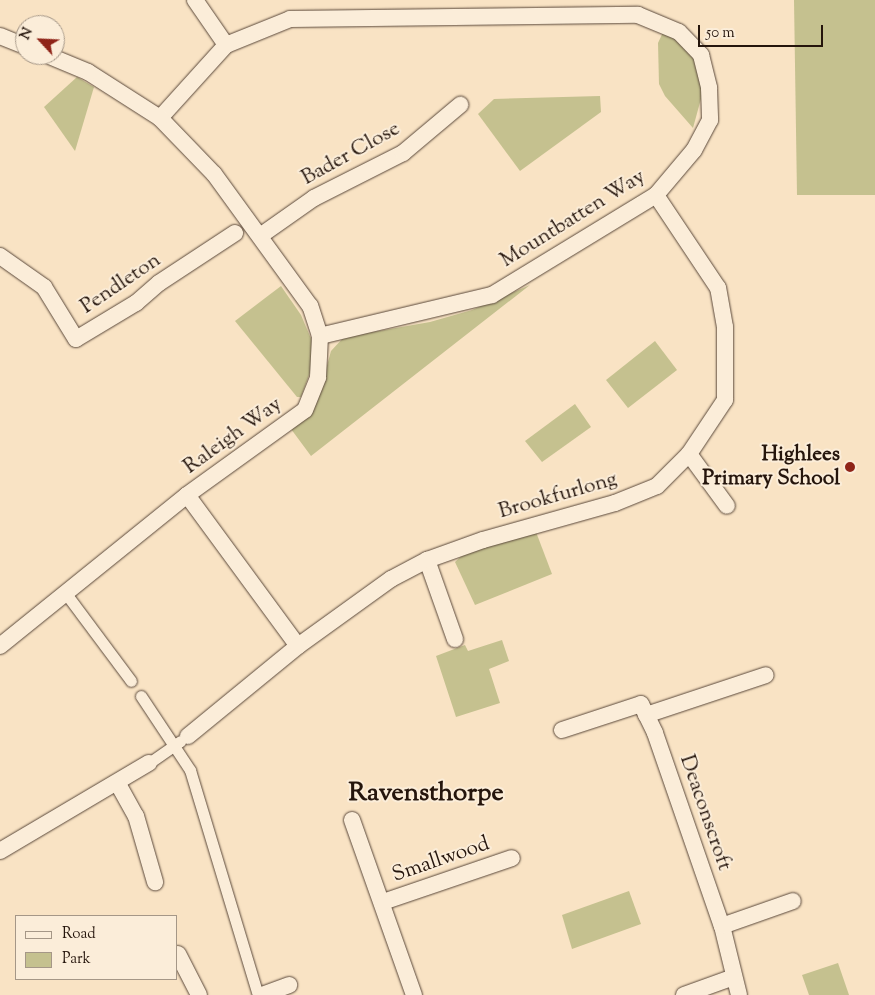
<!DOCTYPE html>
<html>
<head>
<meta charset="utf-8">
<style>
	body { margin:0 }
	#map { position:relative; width:875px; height:995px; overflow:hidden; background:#f9e3c4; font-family:"Sorts Mill Goudy",serif }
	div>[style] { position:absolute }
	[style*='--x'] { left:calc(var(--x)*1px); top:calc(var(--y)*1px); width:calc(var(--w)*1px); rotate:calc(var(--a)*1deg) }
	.green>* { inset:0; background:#c5c18f }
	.roads { filter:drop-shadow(0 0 1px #5a483a) drop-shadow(0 0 1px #5a483a) }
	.pedestrian>* { height:11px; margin:-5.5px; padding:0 5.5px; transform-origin:5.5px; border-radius:5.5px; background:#fbedd9 }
	.minor>* { height:16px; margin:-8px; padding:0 8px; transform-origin:8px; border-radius:8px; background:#fbedd9 }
	.dots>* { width:14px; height:14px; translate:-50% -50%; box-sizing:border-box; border:2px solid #fbedd9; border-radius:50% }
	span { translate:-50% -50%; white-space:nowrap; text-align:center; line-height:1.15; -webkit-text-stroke:4px #fbedd9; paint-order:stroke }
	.street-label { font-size:21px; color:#25150c }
	.poi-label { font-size:21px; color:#25150c; font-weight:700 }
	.right { translate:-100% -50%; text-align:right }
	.district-label { font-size:26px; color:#25150c; font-weight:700 }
	.legend { position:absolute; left:15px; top:915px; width:162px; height:65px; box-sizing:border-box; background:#fbedd9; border:1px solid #a59787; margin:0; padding:6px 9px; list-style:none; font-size:15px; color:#25150c }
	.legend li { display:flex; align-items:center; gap:10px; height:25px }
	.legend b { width:25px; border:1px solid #a59787 }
	.north { position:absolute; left:15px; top:15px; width:50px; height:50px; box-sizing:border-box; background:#fbedd9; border:1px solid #a59787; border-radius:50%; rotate:295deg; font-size:14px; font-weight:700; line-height:20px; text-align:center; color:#25150c }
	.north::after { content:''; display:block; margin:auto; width:18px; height:22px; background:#8f2418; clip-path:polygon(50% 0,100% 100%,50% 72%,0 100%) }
	.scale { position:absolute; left:698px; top:25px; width:125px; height:22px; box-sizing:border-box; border:2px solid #25150c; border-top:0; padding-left:6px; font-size:15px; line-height:18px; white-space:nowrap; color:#25150c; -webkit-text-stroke:4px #fbedd9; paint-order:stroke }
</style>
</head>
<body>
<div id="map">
	<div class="green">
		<i style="clip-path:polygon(794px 0,875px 0,875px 195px,797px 195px)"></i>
		<i style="clip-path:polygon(664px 30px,692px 53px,699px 71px,702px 95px,693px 128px,665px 96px,659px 84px,658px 43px)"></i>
		<i style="clip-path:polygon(77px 77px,94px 87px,75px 151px,44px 107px)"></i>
		<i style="clip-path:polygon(600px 96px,601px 112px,520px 171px,478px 114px,494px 99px)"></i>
		<i style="clip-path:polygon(530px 285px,311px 456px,291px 429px,306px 417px,317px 402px,331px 351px,344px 337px,430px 322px,472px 310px)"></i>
		<i style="clip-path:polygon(281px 286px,301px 315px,312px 341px,312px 367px,301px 397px,297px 397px,235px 321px)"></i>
		<i style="clip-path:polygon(655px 341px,677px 370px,628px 408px,606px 380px)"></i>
		<i style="clip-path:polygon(575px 404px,591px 427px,542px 462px,525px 441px)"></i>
		<i style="clip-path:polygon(536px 532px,552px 574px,475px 605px,455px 562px,468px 550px)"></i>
		<i style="clip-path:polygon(502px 640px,509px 661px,489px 669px,500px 703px,456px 717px,436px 656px,465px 645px,468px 651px)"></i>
		<i style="clip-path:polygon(629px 891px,641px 924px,572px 949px,562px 915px)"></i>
		<i style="clip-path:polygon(838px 963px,849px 995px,809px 995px,802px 975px)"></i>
	</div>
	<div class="roads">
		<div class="pedestrian">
			<i style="--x:67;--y:595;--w:107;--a:53.3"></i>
			<i style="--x:141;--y:696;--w:89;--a:56.5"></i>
			<i style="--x:190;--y:770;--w:235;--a:73.2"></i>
			<i style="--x:149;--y:763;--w:38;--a:-35"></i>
		</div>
		<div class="minor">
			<i style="--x:195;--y:0;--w:55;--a:55.4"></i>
			<i style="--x:0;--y:36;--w:27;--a:22"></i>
			<i style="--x:160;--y:118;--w:98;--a:-47.9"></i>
			<i style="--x:226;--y:45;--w:69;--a:-22.1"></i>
			<i style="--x:290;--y:19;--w:348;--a:-0.7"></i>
			<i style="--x:638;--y:15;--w:44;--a:22.5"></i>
			<i style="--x:679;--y:32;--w:32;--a:46"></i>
			<i style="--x:701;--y:55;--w:34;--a:76"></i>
			<i style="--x:709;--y:88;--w:32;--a:88"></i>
			<i style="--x:710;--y:120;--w:34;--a:118"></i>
			<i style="--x:694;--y:150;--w:59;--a:130.2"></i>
			<i style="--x:656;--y:195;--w:192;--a:148.6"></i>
			<i style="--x:492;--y:295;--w:177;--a:166.6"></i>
			<i style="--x:260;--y:236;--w:66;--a:-35.1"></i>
			<i style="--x:314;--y:198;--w:100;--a:-26.8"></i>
			<i style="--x:403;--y:153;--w:75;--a:-40.1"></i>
			<i style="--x:0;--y:256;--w:54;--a:35.2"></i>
			<i style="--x:44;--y:287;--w:61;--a:58.4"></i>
			<i style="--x:76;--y:339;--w:70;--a:-31"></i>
			<i style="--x:136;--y:303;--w:30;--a:-41"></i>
			<i style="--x:159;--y:283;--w:91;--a:-33.3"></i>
			<i style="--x:689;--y:454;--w:64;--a:53.8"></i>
			<i style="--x:187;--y:495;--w:187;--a:53.7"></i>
			<i style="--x:427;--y:560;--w:84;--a:70.5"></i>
			<i style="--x:0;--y:646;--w:240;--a:-38.9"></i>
			<i style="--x:187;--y:495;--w:145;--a:-35.8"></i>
			<i style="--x:305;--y:410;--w:35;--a:-68"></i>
			<i style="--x:318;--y:377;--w:41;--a:-87.2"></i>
			<i style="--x:320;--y:336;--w:32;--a:-108"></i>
			<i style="--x:310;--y:306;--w:163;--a:-126"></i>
			<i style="--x:214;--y:174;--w:78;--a:-134"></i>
			<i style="--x:160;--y:118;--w:85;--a:-147.4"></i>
			<i style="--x:88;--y:72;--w:44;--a:-157.5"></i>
			<i style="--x:646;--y:715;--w:126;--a:-18.4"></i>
			<i style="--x:562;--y:730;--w:83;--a:-18.2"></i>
			<i style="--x:641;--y:704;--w:32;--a:64"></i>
			<i style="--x:655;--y:733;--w:204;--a:70.9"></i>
			<i style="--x:188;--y:736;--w:142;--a:-39.3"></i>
			<i style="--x:298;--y:646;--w:115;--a:-35.8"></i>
			<i style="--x:391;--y:579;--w:41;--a:-27.8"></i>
			<i style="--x:427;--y:560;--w:59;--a:-19.7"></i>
			<i style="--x:483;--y:540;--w:137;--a:-15.7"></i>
			<i style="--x:615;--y:503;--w:45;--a:-22"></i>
			<i style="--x:657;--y:486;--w:45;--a:-45"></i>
			<i style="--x:689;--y:454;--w:65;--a:-56.3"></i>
			<i style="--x:725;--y:400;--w:73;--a:-90"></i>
			<i style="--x:725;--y:327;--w:40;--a:-100"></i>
			<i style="--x:718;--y:288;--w:112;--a:-123.7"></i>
			<i style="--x:118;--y:784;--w:37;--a:61"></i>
			<i style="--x:136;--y:816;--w:69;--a:73.9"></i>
			<i style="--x:352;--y:820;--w:186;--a:70.5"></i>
			<i style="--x:0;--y:851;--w:173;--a:-30.6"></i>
			<i style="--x:383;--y:902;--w:136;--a:-18.8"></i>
			<i style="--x:178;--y:954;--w:46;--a:62.9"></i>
			<i style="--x:262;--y:995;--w:29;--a:-20"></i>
			<i style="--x:684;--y:995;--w:53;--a:-19.8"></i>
			<i style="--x:739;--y:995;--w:71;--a:-103.8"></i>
			<i style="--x:722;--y:926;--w:75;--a:-19.4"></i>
		</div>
	</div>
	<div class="dots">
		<i style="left:850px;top:467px;background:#8f2418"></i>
	</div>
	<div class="street-label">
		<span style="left:351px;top:154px;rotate:-29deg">Bader Close</span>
		<span style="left:573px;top:219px;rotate:-32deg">Mountbatten Way</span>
		<span style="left:121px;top:284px;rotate:-34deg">Pendleton</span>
		<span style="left:233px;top:436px;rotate:-36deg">Raleigh Way</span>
		<span style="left:558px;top:496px;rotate:-16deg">Brookfurlong</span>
		<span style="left:705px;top:813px;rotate:71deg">Deaconscroft</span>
		<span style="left:441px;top:860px;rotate:-19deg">Smallwood</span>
	</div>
	<div class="poi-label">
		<span class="right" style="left:840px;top:467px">Highlees<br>Primary School</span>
	</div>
	<div class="district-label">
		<span style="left:426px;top:794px">Ravensthorpe</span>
	</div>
	<ul class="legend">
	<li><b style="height:6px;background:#fbedd9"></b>Road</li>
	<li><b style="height:14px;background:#c5c18f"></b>Park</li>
	</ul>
	<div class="north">N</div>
	<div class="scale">50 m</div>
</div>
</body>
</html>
